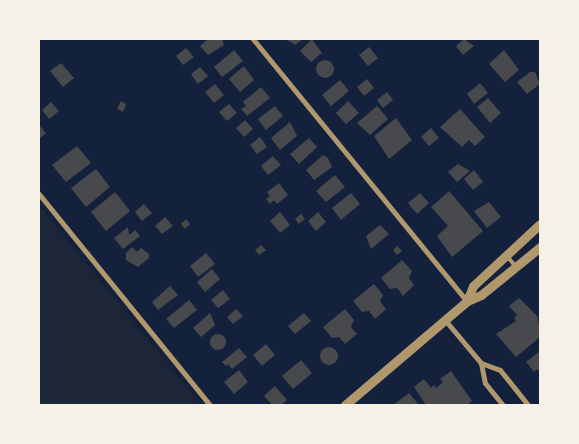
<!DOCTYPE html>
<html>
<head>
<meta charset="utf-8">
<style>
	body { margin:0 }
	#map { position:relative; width:579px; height:444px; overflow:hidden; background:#14213d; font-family:Literata,serif }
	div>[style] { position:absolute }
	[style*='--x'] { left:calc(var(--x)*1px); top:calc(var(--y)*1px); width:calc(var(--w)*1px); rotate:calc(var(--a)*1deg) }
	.green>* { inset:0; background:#1d2539 }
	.building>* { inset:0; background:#48494c }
	.round { border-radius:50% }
	.service>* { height:4px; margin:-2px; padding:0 2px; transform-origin:2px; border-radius:2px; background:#b1986c }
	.minor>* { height:5px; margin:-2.5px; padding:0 2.5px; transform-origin:2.5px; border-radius:2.5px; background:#b1986c }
	.tertiary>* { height:9px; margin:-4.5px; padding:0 4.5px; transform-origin:4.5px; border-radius:4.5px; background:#b1986c }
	span { translate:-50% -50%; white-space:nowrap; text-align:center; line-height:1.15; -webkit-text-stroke:5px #f6f1e7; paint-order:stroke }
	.frame { position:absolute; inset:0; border:40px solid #f6f1e7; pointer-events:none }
</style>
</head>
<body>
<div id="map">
	<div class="green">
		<i style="clip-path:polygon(39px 205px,201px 405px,39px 405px)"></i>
	</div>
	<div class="building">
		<i style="clip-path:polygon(208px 39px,222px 39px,224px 45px,208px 55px,200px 46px)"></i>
		<i style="clip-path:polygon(286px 39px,303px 39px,295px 45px)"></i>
		<i style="clip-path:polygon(312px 39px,322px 53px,311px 62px,300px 51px)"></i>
		<i style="clip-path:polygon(464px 39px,474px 46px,463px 55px,456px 46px)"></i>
		<i style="clip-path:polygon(369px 47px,378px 58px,368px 66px,359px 55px)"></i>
		<i style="clip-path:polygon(186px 48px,194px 57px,183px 65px,176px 56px)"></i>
		<i style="clip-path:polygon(234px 50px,243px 61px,222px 77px,214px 67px)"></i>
		<i style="clip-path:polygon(504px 50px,519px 70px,505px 82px,489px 64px)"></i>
		<i class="round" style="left:316px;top:60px;width:18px;height:18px"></i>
		<i style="clip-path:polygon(61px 63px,74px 78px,63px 87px,50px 71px)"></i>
		<i style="clip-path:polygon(244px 66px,254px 80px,240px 92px,229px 79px)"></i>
		<i style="clip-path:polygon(200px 67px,208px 76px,198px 84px,191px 74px)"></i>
		<i style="clip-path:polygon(530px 72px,535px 72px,540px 84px,527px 94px,517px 82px)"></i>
		<i style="clip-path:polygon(367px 79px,374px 88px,364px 96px,357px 87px)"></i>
		<i style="clip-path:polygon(340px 80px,349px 91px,331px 106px,322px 95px)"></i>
		<i style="clip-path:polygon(480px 83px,488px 93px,474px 104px,467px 94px)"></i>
		<i style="clip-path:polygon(215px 84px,224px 95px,214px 103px,205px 92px)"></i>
		<i style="clip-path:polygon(261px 87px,270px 98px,247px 116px,241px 109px,246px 106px,243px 102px)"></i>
		<i style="clip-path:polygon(387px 92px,393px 100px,383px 108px,377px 100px)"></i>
		<i style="clip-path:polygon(488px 98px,501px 113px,490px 123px,477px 107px)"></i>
		<i style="clip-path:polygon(121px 101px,126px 104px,123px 112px,117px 109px)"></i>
		<i style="clip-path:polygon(348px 101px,359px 113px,346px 124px,336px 113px)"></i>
		<i style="clip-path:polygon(51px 102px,59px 111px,49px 119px,42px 110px)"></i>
		<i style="clip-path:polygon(229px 104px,237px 113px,227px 121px,219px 112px)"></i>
		<i style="clip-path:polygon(275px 106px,283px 116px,266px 130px,258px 119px)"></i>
		<i style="clip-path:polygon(377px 106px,388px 119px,370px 135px,357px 123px)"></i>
		<i style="clip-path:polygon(460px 109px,485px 137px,475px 146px,469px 140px,462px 147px,440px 127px)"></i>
		<i style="clip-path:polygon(396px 118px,412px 140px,389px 159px,374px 136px)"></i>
		<i style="clip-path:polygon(245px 120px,253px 129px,244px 137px,236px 128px)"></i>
		<i style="clip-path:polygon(290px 122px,297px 136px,280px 150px,271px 138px)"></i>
		<i style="clip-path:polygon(40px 126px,46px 133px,39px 139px,39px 127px)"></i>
		<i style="clip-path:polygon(431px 128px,439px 138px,429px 146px,421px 137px)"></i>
		<i style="clip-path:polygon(260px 137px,267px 147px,257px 154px,250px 145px)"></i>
		<i style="clip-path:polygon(309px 138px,317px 147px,299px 164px,290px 154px)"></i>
		<i style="clip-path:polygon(77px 146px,91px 163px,66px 182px,52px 165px)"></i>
		<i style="clip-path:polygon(323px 155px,328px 158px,332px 167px,314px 180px,306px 170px)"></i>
		<i style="clip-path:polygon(273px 156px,281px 165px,268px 175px,261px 166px)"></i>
		<i style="clip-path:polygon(458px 164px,470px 171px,457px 182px,448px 172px)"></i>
		<i style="clip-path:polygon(96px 169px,110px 187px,86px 207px,71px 188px)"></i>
		<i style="clip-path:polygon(474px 170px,483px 182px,473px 190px,464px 179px)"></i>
		<i style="clip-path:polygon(335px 175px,345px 187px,326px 202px,316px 191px)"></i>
		<i style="clip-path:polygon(279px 183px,288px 195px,277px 204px,274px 200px,270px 204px,266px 199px,270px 196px,267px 192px)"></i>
		<i style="clip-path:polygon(449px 191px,483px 231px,452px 257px,437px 236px,448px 226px,431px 207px)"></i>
		<i style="clip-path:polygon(115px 192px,130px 211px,106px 231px,91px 212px)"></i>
		<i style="clip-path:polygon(351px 193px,360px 204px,341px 220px,332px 208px)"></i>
		<i style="clip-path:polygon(420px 193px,429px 203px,417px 214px,408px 203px)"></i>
		<i style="clip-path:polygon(489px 202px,501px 217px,487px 228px,474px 211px)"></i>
		<i style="clip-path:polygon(144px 204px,152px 213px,142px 221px,135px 212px)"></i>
		<i style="clip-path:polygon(280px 212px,290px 225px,280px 233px,270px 221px)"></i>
		<i style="clip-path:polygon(318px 212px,326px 222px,316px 231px,308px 221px)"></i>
		<i style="clip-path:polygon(301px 214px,305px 219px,299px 224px,295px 219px)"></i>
		<i style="clip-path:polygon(165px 217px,173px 226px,162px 234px,155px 226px)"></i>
		<i style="clip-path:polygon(186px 219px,190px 224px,185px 229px,181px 224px)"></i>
		<i style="clip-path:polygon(380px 225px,389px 234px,371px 249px,366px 236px)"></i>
		<i style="clip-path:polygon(128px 227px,129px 235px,135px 230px,140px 236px,123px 249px,114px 238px)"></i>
		<i style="clip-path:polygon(261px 245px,266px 250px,259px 255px,255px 250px)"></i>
		<i style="clip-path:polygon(397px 246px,402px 251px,397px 255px,393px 250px)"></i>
		<i style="clip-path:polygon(132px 247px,137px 252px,141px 248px,149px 254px,149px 258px,138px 267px,126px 260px,126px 253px)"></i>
		<i style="clip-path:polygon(206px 253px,215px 264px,198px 277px,190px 266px)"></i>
		<i style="clip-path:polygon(402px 260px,412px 271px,409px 278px,414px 285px,403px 296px,397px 288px,390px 289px,381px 278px)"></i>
		<i style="clip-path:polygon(212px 269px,220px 279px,205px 292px,197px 282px)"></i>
		<i style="clip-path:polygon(374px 284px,383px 295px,380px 301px,386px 309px,375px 319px,369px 311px,362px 312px,353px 301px)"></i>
		<i style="clip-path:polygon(170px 286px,178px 295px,158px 310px,152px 302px)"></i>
		<i style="clip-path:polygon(223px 290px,230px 299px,218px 308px,211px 300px)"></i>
		<i style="clip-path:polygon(519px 298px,538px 317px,540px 337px,516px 357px,496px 334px,516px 321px,514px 318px,517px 315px,509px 306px)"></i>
		<i style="clip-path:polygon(189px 300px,197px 310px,174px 328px,166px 319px)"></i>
		<i style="clip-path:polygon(236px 309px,243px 316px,233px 324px,227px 317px)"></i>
		<i style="clip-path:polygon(345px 309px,354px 320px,351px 327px,357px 334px,345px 344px,339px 337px,332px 338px,323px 327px)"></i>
		<i style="clip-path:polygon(210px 313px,215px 325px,201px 337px,193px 328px)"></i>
		<i style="clip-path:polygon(304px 313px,311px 321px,295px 334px,288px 326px)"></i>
		<i class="round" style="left:210px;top:334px;width:16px;height:16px"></i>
		<i style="clip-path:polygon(266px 344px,275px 355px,262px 366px,253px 355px)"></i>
		<i class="round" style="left:320px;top:347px;width:18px;height:18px"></i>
		<i style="clip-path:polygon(239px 348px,247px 357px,232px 369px,228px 364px,226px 366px,222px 362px)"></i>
		<i style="clip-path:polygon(540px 351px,540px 373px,537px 369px,534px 372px,526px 362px)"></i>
		<i style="clip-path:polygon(301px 360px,312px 373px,293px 389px,282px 376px)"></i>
		<i style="clip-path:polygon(239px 370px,248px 382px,234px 394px,224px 382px)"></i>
		<i style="clip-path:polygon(451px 371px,472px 401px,467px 405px,426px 405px,414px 387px,424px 379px,431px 388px,434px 385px,436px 388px,443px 382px,440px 379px)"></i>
		<i style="clip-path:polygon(275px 386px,287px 400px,281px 405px,272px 405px,264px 396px)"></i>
		<i style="clip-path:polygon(409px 393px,419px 405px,393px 405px)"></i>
	</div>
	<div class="service">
		<i style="--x:506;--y:255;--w:16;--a:50"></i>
	</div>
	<div class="minor">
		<i style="--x:253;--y:39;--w:338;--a:50.8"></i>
		<i style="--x:39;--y:194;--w:272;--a:51"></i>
		<i style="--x:445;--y:320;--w:56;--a:50.1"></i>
		<i style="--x:481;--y:363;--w:20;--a:79"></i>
		<i style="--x:485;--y:383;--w:28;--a:51"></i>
		<i style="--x:481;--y:363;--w:20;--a:20"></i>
		<i style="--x:500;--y:370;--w:45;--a:51.3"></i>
	</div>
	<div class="tertiary">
		<i style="--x:467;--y:301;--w:16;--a:-68"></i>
		<i style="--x:473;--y:286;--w:91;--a:-42.8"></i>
		<i style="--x:345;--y:405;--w:160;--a:-40.4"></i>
		<i style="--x:467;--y:301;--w:15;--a:-23"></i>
		<i style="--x:481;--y:295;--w:76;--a:-39.1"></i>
	</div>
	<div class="frame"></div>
</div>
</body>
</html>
